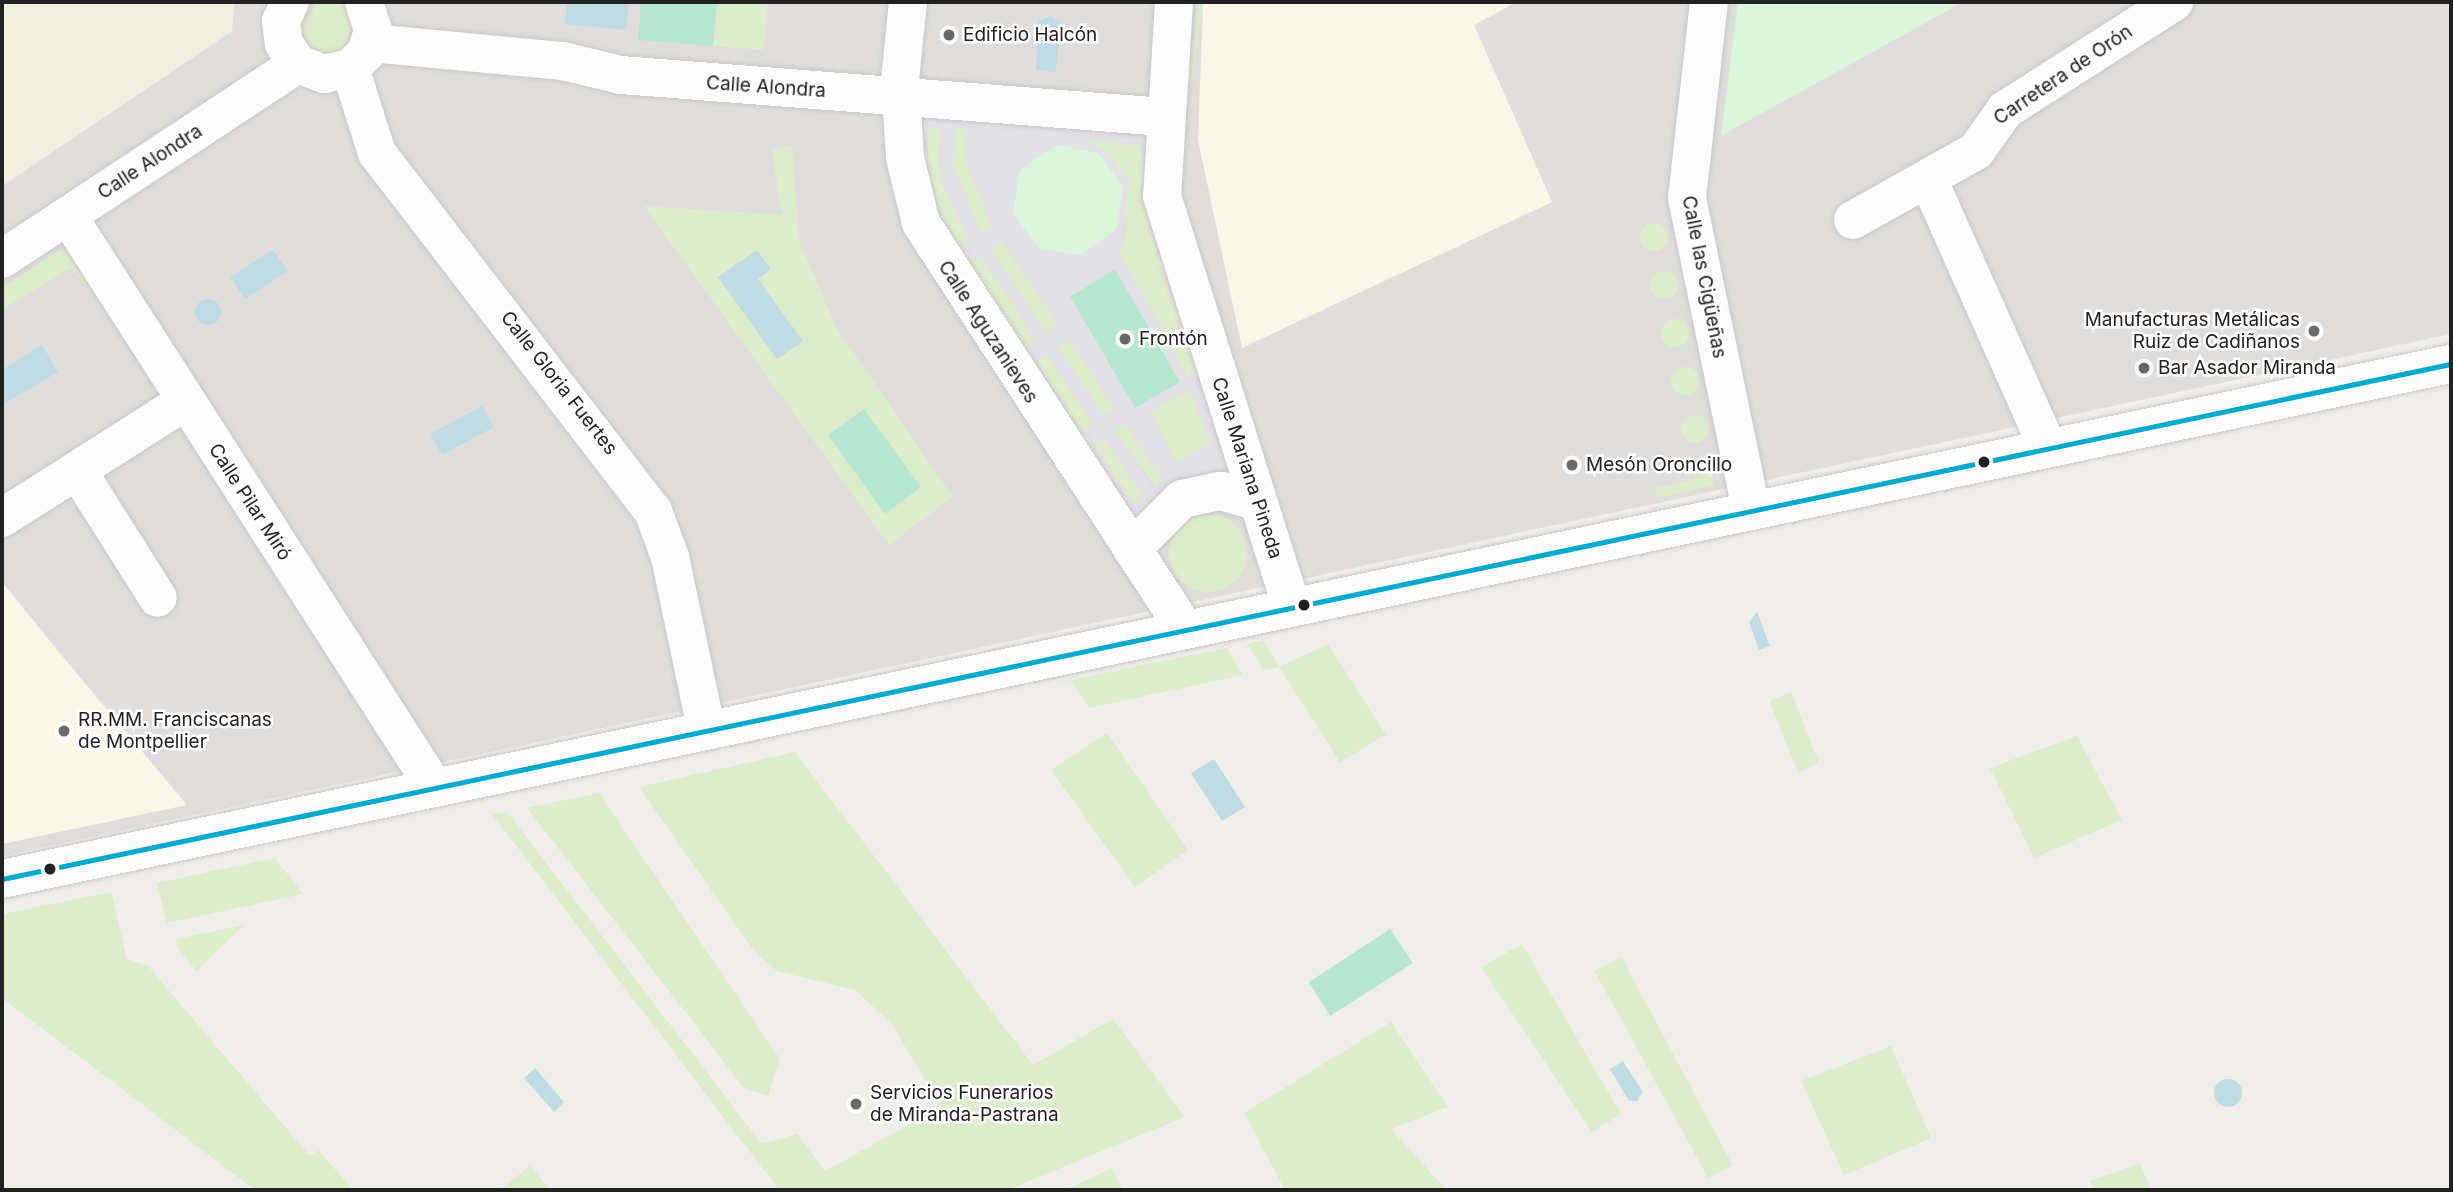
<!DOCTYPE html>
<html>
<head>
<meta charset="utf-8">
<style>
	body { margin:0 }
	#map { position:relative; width:2453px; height:1192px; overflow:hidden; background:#f0eeeb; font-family:Inter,sans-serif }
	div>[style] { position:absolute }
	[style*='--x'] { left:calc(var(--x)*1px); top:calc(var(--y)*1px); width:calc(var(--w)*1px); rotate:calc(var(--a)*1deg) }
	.residential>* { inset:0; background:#dfdedc }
	.education>* { inset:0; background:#f8f7e8 }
	.farmland>* { inset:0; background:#efefdf }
	.grass>* { inset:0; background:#ddeccb }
	.round { border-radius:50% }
	.park>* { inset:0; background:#daf5da }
	.pitch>* { inset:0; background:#b7e6d2 }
	.plaza>* { inset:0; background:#e2e1e5 }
	.water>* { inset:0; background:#bfdbe3 }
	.roads { filter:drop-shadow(0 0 2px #c9c8c7) drop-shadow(0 0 2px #c9c8c7) }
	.minor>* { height:38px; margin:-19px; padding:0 19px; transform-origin:19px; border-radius:19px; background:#fdfcfc }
	.bus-1>* { height:5px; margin:-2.5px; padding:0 2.5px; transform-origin:2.5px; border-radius:2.5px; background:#00a9ce }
	.dots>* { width:19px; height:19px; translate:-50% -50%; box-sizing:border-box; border:4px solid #fff; border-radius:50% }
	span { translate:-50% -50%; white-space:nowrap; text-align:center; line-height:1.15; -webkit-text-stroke:5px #fff; paint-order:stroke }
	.poi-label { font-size:19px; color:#222 }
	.left { translate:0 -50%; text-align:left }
	.right { translate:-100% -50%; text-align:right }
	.street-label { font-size:19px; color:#222 }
	.frame { position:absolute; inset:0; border:4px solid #222; pointer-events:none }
</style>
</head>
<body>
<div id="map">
	<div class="residential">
		<i style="clip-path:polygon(234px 2px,2451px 2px,2451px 334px,2px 856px,2px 186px,232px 31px)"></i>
	</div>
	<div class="education">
		<i style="clip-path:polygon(1203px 2px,1517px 2px,1474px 25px,1552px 202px,1242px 348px,1198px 140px)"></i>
		<i style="clip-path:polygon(2px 582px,64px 658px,187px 805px,2px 844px)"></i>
	</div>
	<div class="farmland">
		<i style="clip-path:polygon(2px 2px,234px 2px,232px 31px,2px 186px)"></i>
	</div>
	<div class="grass">
		<i style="clip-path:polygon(717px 2px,768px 2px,764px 50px,713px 46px)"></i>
		<i style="clip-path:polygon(1198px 2px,1203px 2px,1191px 88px)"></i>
		<i style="clip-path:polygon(317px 3px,343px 2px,354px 9px,352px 54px,314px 55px,301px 29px)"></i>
		<i style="clip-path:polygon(927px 125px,940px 129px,939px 165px,969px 240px,956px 247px,929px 187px)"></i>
		<i style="clip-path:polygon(956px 127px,967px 130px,966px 163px,993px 228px,981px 233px,952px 163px)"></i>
		<i style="clip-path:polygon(1070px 137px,1141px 146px,1148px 222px,1194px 372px,1188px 377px,1120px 254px,1129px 220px)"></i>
		<i style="clip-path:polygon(792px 146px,799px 241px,836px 327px,953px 497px,889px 545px,644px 206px,782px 215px,772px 150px)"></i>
		<i class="round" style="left:1640px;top:223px;width:28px;height:28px"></i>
		<i style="clip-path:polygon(1002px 241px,1060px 326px,1047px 333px,990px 249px)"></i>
		<i style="clip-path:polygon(63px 248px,98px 298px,70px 268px,2px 310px,2px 288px)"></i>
		<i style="clip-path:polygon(981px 256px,1036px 340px,1024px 348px,968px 263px)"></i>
		<i class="round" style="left:1650px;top:271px;width:28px;height:28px"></i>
		<i class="round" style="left:1661px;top:319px;width:28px;height:28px"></i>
		<i style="clip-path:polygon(1070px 340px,1115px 410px,1104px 416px,1058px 347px)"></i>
		<i style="clip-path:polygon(1047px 355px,1093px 424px,1082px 432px,1036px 362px)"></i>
		<i class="round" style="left:1671px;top:367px;width:28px;height:28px"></i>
		<i style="clip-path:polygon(1190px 389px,1210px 442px,1176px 464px,1150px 412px)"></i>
		<i class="round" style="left:1681px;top:415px;width:28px;height:28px"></i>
		<i style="clip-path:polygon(1125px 423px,1163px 480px,1156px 487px,1114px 431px)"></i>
		<i style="clip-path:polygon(1104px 438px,1143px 495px,1135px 503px,1093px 445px)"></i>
		<i style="clip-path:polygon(1714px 461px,1713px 486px,1657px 498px,1655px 488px,1694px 479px,1692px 467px)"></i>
		<i class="round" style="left:1169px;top:514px;width:78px;height:78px"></i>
		<i style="clip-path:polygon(1264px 640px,1279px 667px,1328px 644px,1386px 735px,1340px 762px,1279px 667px,1264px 670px,1247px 644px)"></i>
		<i style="clip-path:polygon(1227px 648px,1243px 675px,1089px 708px,1070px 680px)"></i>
		<i style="clip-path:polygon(1791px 692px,1819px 763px,1798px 772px,1769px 701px)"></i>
		<i style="clip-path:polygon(1107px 733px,1188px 850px,1135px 887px,1051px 770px)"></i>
		<i style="clip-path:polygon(2077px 736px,2122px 820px,2034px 858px,1990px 768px)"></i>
		<i style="clip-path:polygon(795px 752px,1033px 1065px,1113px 1019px,1185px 1117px,1007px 1190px,779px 1190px,492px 814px,507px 812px,762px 1144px,797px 1134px,825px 1171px,941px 1107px,891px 1023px,855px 990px,777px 971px,754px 951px,639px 787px)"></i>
		<i style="clip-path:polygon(599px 793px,780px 1059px,768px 1096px,745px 1089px,527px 808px)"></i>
		<i style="clip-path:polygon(275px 858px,303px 894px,167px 923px,157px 883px)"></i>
		<i style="clip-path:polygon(111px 892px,127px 959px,148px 966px,310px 1156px,318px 1150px,353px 1190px,255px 1190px,2px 998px,2px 914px)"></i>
		<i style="clip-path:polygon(244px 925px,197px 971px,177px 948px,176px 939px)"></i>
		<i style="clip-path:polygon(1522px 944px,1621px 1114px,1592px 1132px,1481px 967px)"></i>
		<i style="clip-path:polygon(1622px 958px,1733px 1166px,1708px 1178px,1594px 970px)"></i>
		<i style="clip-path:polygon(1391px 1022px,1448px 1107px,1391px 1129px,1447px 1190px,1285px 1190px,1244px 1113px)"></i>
		<i style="clip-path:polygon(1891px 1046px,1931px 1138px,1844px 1175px,1801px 1081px)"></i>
		<i style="clip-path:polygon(2140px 1163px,2151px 1190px,2094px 1190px,2090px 1181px)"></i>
		<i style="clip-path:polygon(530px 1166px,551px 1190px,500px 1190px)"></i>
		<i style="clip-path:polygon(1112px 1168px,1123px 1190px,1065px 1190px)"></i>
	</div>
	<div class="park">
		<i style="clip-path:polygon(1738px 2px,1963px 2px,1721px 136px)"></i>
		<i class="round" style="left:1012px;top:144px;width:112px;height:112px"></i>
	</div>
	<div class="pitch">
		<i style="clip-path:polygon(641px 2px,717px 2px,713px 46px,638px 40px)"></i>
		<i style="clip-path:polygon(1115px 268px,1180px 382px,1135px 408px,1070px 296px)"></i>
		<i style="clip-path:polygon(864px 409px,921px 487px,885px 514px,828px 435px)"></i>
		<i style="clip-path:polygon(1390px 929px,1413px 963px,1330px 1016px,1309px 982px)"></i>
	</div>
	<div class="plaza">
		<i style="clip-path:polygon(evenodd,926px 115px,1150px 137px,1157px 224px,1230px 458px,1216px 479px,1172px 493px,1141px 516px,1122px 512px,936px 229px,917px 158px,918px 127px,926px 115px,932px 124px,940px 129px,941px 183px,968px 240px,957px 247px,929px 187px,925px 141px,932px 124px,926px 115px,956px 127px,967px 130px,966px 163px,993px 227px,981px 233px,952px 163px,956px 127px,926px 115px,1080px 138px,1141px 146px,1148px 222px,1194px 372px,1188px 376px,1120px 254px,1129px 180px,1103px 148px,1080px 138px,926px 115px,1056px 145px,1099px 153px,1123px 188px,1116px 230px,1081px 255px,1039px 248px,1013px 213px,1020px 170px,1056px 145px,926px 115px,1003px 241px,1059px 326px,1047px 333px,991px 249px,1003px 241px,926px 115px,981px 257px,1036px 340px,1024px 348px,968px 264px,981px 257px,926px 115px,1115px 269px,1180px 382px,1135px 408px,1070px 297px,1115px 269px,926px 115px,1069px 340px,1115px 409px,1104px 416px,1058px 347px,1069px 340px,926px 115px,1047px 355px,1093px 424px,1082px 431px,1036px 362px,1047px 355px,926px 115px,1190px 389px,1210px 442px,1177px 463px,1151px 412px,1190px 389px,926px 115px,1125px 424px,1163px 480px,1160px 486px,1153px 487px,1114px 431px,1125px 424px,926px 115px,1104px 439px,1142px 495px,1135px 503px,1093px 446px,1104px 439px)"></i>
	</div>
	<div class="water">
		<i style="clip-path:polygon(567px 2px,629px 2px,626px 30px,565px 24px)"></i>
		<i style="clip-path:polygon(1051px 16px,1060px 22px,1056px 72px,1036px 70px,1039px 21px)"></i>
		<i style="clip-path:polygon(273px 250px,288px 271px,245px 299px,230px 277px)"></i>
		<i style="clip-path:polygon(757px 250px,771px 269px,758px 279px,803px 341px,777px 359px,718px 277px)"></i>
		<i class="round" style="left:195px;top:299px;width:26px;height:26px"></i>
		<i style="clip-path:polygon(42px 345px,58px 372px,4px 404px,2px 370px)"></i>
		<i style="clip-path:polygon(482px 406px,494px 427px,442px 455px,430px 434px)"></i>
		<i style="clip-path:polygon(1757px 612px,1770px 646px,1759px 650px,1749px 622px)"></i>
		<i style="clip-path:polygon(1214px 759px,1245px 807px,1222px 821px,1191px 773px)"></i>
		<i style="clip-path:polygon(1623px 1061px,1643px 1092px,1637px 1101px,1629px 1101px,1610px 1069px)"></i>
		<i style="clip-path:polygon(535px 1068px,564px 1102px,554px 1112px,524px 1078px)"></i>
		<i class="round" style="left:2214px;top:1079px;width:28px;height:28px"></i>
	</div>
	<div class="roads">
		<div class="minor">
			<i style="--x:290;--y:2;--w:21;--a:115"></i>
			<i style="--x:281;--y:21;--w:23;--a:83"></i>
			<i style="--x:284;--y:44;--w:24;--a:55"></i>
			<i style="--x:298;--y:64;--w:28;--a:21"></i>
			<i style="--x:324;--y:74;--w:27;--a:-13"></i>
			<i style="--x:350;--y:68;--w:22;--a:-43"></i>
			<i style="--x:366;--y:53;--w:24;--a:-73"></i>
			<i style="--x:373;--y:30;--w:29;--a:-108"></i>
			<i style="--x:908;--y:2;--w:78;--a:95.9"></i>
			<i style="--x:900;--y:80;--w:78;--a:86.3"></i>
			<i style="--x:905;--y:158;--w:67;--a:76.2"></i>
			<i style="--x:921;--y:223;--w:481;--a:57"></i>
			<i style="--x:1174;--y:2;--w:194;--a:93.5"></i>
			<i style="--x:1162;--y:196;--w:429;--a:72.5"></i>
			<i style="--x:1709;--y:2;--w:197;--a:96.4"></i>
			<i style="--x:1687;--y:198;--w:318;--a:78.4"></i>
			<i style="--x:371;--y:43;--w:193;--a:5.4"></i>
			<i style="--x:563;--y:61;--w:60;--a:13.6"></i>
			<i style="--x:621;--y:75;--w:545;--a:4.42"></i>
			<i style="--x:350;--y:68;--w:89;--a:72.4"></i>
			<i style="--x:377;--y:153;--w:452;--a:52.4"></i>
			<i style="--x:653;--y:511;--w:49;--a:69.7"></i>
			<i style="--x:670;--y:557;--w:175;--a:78.1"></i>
			<i style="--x:1929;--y:181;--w:290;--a:66"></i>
			<i style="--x:68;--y:216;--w:678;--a:57.34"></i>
			<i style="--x:1853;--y:220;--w:141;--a:-29.3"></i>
			<i style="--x:1976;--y:151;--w:50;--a:-54.7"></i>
			<i style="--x:2005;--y:110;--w:201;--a:-32.6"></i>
			<i style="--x:2;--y:259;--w:354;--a:-33.4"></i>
			<i style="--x:77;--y:470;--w:151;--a:57.7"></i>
			<i style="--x:2;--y:518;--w:218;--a:-32.5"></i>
			<i style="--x:1132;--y:549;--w:71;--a:-45"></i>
			<i style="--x:1182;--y:499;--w:40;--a:-12"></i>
			<i style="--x:1221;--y:491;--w:37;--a:16"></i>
			<i style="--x:2;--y:879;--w:2503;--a:-11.88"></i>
		</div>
	</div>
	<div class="bus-1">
		<i style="--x:2;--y:879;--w:2503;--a:-11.88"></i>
	</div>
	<div class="dots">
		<i style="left:949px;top:35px;background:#6a6968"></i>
		<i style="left:2314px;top:331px;background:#6a6968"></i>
		<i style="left:1125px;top:339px;background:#6a6968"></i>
		<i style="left:2144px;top:368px;background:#6a6968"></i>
		<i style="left:1984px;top:462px;background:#222"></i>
		<i style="left:1572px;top:465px;background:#6a6968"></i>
		<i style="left:1304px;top:605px;background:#222"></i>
		<i style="left:64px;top:731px;background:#6a6968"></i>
		<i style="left:50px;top:869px;background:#222"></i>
		<i style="left:856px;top:1104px;background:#6a6968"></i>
	</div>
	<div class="poi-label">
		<span class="left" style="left:963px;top:35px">Edificio Halcón</span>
		<span class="right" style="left:2300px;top:331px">Manufacturas Metálicas<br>Ruiz de Cadiñanos</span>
		<span class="left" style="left:1139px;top:339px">Frontón</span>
		<span class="left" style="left:2158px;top:368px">Bar Asador Miranda</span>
		<span class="left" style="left:1586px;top:465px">Mesón Oroncillo</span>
		<span class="left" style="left:78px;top:731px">RR.MM. Franciscanas<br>de Montpellier</span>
		<span class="left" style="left:870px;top:1104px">Servicios Funerarios<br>de Miranda-Pastrana</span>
	</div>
	<div class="street-label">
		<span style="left:2063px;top:75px;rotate:-34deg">Carretera de Orón</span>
		<span style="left:766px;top:87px;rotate:4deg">Calle Alondra</span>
		<span style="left:150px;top:162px;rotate:-33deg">Calle Alondra</span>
		<span style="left:1704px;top:277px;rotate:79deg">Calle las Cigüeñas</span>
		<span style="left:988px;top:332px;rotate:57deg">Calle Aguzanieves</span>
		<span style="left:559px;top:383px;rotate:52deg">Calle Gloria Fuertes</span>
		<span style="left:1247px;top:468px;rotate:72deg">Calle Mariana Pineda</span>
		<span style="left:250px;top:502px;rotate:57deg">Calle Pilar Miró</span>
	</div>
	<div class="frame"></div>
</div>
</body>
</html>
